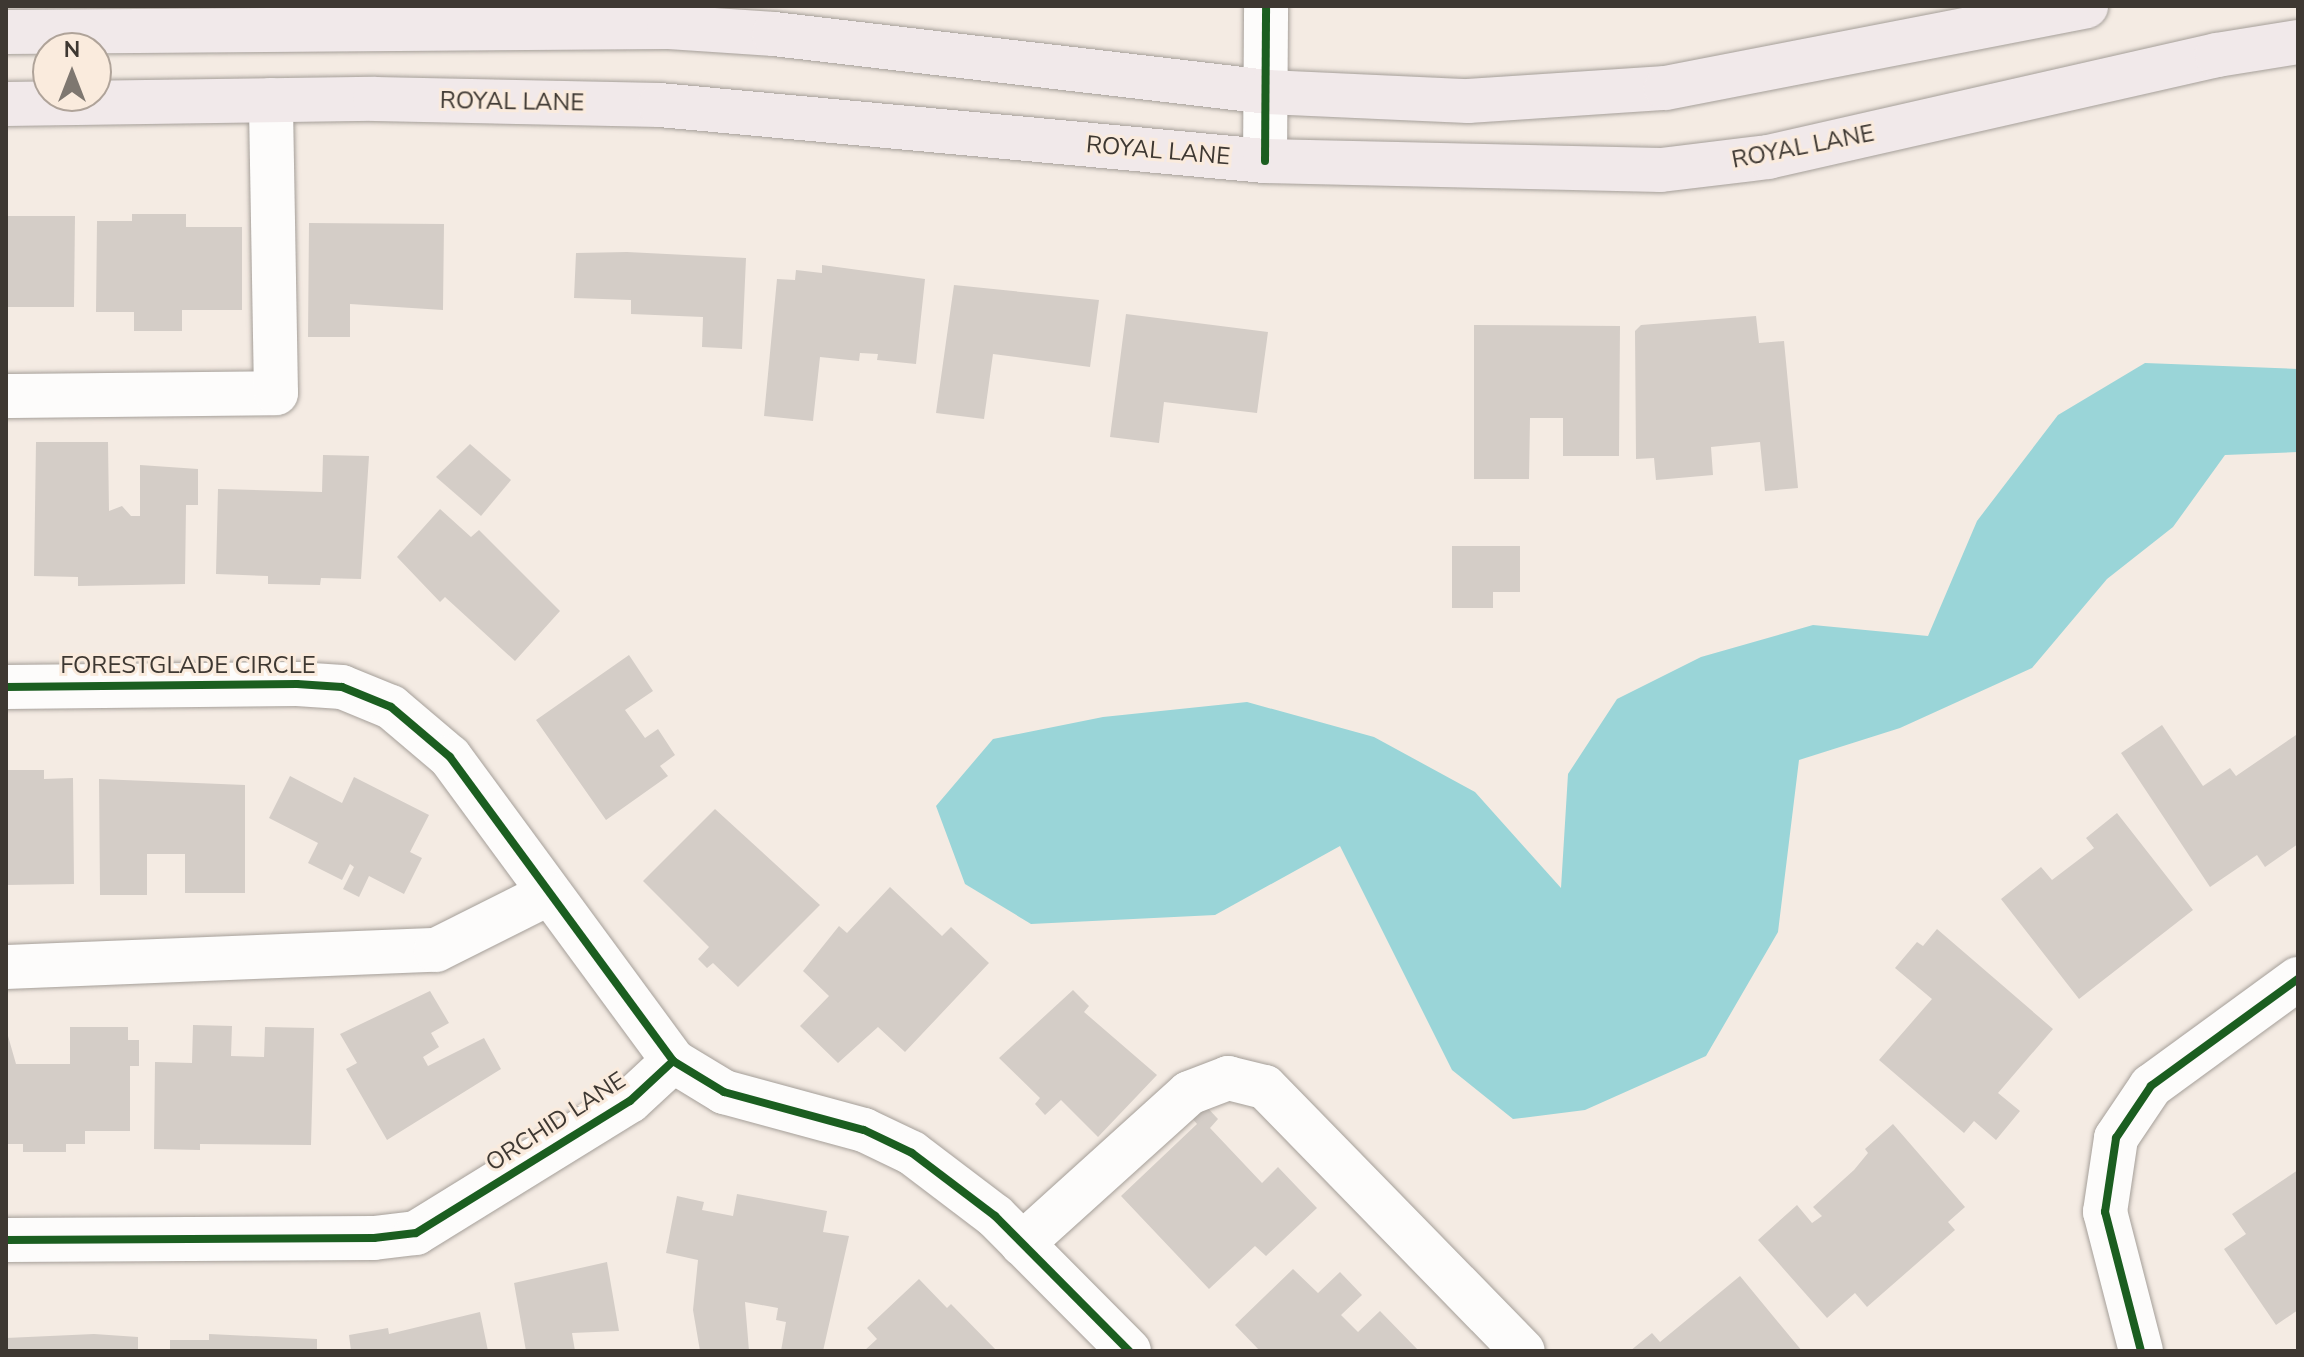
<!DOCTYPE html>
<html>
<head>
<meta charset="utf-8">
<style>
	body { margin:0 }
	#map { position:relative; width:2304px; height:1357px; overflow:hidden; background:#f4ebe3; font-family:"Nunito Sans",sans-serif }
	div>[style] { position:absolute }
	[style*='--x'] { left:calc(var(--x)*1px); top:calc(var(--y)*1px); width:calc(var(--w)*1px); rotate:calc(var(--a)*1deg) }
	.water>* { inset:0; background:#9ad5d8 }
	.building>* { inset:0; background:#d4cdc7 }
	.roads { filter:drop-shadow(0 0 2px #a59f99) drop-shadow(0 0 2px #a59f99) }
	.minor>* { height:44px; margin:-22px; padding:0 22px; transform-origin:22px; border-radius:22px; background:#fdfcfb }
	.major>* { height:44px; margin:-22px; padding:0 22px; transform-origin:22px; border-radius:22px; background:#f1e9ea }
	.cycleway>* { height:8px; margin:-4px; padding:0 4px; transform-origin:4px; border-radius:4px; background:#1b5e20 }
	span { translate:-50% -50%; white-space:nowrap; text-align:center; line-height:1.15; -webkit-text-stroke:6px #faebdd; paint-order:stroke }
	.street-label { font-size:24px; color:#3e3832 }
	.frame { position:absolute; inset:0; border:8px solid #3e3832; pointer-events:none }
	.north { position:absolute; left:32px; top:32px; width:80px; height:80px; box-sizing:border-box; background:#faebdd; border:2px solid #afa399; border-radius:50%; rotate:0deg; font-size:22px; font-weight:700; line-height:32px; text-align:center; color:#3e3832 }
	.north::after { content:''; display:block; margin:auto; width:28px; height:36px; background:#7e7770; clip-path:polygon(50% 0,100% 100%,50% 72%,0 100%) }
</style>
</head>
<body>
<div id="map">
	<div class="water">
		<i style="clip-path:polygon(2145px 363px,2298px 369px,2298px 452px,2225px 455px,2173px 527px,2107px 579px,2032px 668px,1900px 728px,1799px 760px,1778px 932px,1706px 1056px,1585px 1110px,1513px 1119px,1452px 1070px,1340px 846px,1215px 915px,1031px 924px,965px 884px,936px 806px,993px 739px,1103px 717px,1247px 702px,1374px 737px,1475px 792px,1561px 888px,1568px 774px,1617px 699px,1701px 657px,1813px 625px,1928px 636px,1977px 521px,2058px 415px)"></i>
	</div>
	<div class="building">
		<i style="clip-path:polygon(132px 214px,186px 214px,186px 227px,242px 227px,242px 310px,182px 310px,182px 331px,134px 331px,134px 312px,96px 312px,97px 221px,132px 221px)"></i>
		<i style="clip-path:polygon(6px 216px,75px 216px,74px 307px,6px 307px)"></i>
		<i style="clip-path:polygon(309px 223px,444px 224px,443px 310px,350px 304px,350px 337px,308px 337px)"></i>
		<i style="clip-path:polygon(627px 252px,746px 258px,742px 349px,702px 347px,703px 317px,631px 314px,631px 300px,574px 298px,576px 253px)"></i>
		<i style="clip-path:polygon(822px 265px,925px 279px,916px 364px,877px 360px,878px 354px,860px 353px,859px 361px,820px 357px,813px 421px,764px 416px,777px 279px,795px 280px,796px 270px,822px 273px)"></i>
		<i style="clip-path:polygon(954px 285px,1099px 300px,1090px 367px,993px 354px,984px 419px,936px 413px)"></i>
		<i style="clip-path:polygon(1126px 314px,1268px 332px,1257px 413px,1164px 402px,1159px 443px,1110px 437px)"></i>
		<i style="clip-path:polygon(1756px 316px,1759px 343px,1784px 341px,1798px 488px,1765px 491px,1760px 442px,1711px 447px,1713px 475px,1656px 480px,1654px 458px,1636px 459px,1635px 331px,1641px 325px)"></i>
		<i style="clip-path:polygon(1474px 325px,1620px 326px,1619px 456px,1563px 456px,1563px 418px,1530px 418px,1529px 479px,1474px 479px)"></i>
		<i style="clip-path:polygon(36px 442px,108px 442px,109px 511px,122px 506px,131px 516px,140px 516px,140px 465px,198px 469px,198px 505px,186px 505px,185px 584px,78px 586px,78px 577px,34px 576px)"></i>
		<i style="clip-path:polygon(470px 444px,511px 480px,481px 516px,436px 477px)"></i>
		<i style="clip-path:polygon(323px 455px,369px 456px,361px 579px,321px 578px,320px 585px,268px 584px,268px 576px,216px 574px,218px 489px,322px 492px)"></i>
		<i style="clip-path:polygon(440px 509px,471px 537px,479px 530px,560px 611px,515px 661px,445px 597px,440px 602px,397px 557px)"></i>
		<i style="clip-path:polygon(1452px 546px,1520px 546px,1520px 592px,1493px 592px,1493px 608px,1452px 608px)"></i>
		<i style="clip-path:polygon(629px 655px,653px 691px,625px 710px,645px 738px,658px 729px,675px 755px,660px 766px,668px 776px,606px 820px,536px 720px)"></i>
		<i style="clip-path:polygon(2162px 725px,2203px 786px,2230px 768px,2236px 776px,2296px 735px,2298px 844px,2265px 867px,2257px 855px,2210px 887px,2121px 753px)"></i>
		<i style="clip-path:polygon(6px 770px,44px 770px,44px 779px,73px 778px,74px 884px,6px 885px)"></i>
		<i style="clip-path:polygon(290px 776px,342px 803px,354px 777px,429px 815px,410px 852px,422px 858px,404px 894px,369px 876px,359px 897px,343px 889px,354px 867px,350px 864px,342px 880px,308px 863px,318px 843px,269px 818px)"></i>
		<i style="clip-path:polygon(99px 779px,245px 785px,245px 893px,185px 893px,185px 854px,147px 854px,147px 895px,100px 895px)"></i>
		<i style="clip-path:polygon(715px 809px,820px 905px,738px 987px,713px 963px,707px 968px,698px 959px,709px 947px,643px 881px)"></i>
		<i style="clip-path:polygon(2117px 813px,2193px 910px,2079px 999px,2001px 899px,2041px 867px,2052px 880px,2094px 848px,2086px 838px)"></i>
		<i style="clip-path:polygon(890px 887px,942px 936px,951px 927px,989px 963px,905px 1052px,878px 1027px,838px 1063px,800px 1026px,829px 996px,803px 971px,839px 926px,847px 933px)"></i>
		<i style="clip-path:polygon(1937px 929px,2053px 1029px,1998px 1093px,2020px 1111px,1996px 1140px,1974px 1121px,1964px 1133px,1879px 1060px,1932px 999px,1895px 968px,1917px 942px,1923px 946px)"></i>
		<i style="clip-path:polygon(1073px 990px,1089px 1006px,1084px 1012px,1157px 1075px,1098px 1137px,1061px 1100px,1045px 1115px,1035px 1104px,1040px 1098px,999px 1058px)"></i>
		<i style="clip-path:polygon(430px 991px,449px 1023px,431px 1033px,439px 1047px,423px 1057px,428px 1066px,484px 1038px,501px 1069px,387px 1140px,346px 1069px,357px 1063px,340px 1034px)"></i>
		<i style="clip-path:polygon(193px 1025px,232px 1026px,231px 1056px,264px 1057px,265px 1027px,314px 1028px,311px 1145px,200px 1144px,200px 1150px,154px 1149px,155px 1062px,192px 1063px)"></i>
		<i style="clip-path:polygon(70px 1027px,128px 1027px,128px 1040px,139px 1040px,139px 1066px,130px 1066px,130px 1131px,85px 1131px,85px 1144px,66px 1144px,66px 1152px,23px 1152px,23px 1144px,6px 1144px,6px 1029px,16px 1064px,70px 1064px)"></i>
		<i style="clip-path:polygon(1204px 1104px,1218px 1119px,1210px 1128px,1262px 1183px,1278px 1167px,1317px 1208px,1266px 1256px,1255px 1246px,1209px 1289px,1121px 1196px,1197px 1124px,1191px 1117px)"></i>
		<i style="clip-path:polygon(1893px 1124px,1965px 1207px,1948px 1222px,1955px 1230px,1867px 1307px,1855px 1293px,1827px 1318px,1758px 1240px,1797px 1205px,1812px 1223px,1822px 1216px,1813px 1207px,1854px 1170px,1868px 1153px,1865px 1149px)"></i>
		<i style="clip-path:polygon(2298px 1170px,2298px 1310px,2276px 1325px,2224px 1249px,2246px 1234px,2232px 1214px)"></i>
		<i style="clip-path:polygon(737px 1194px,827px 1211px,823px 1232px,849px 1236px,823px 1351px,781px 1351px,786px 1322px,776px 1320px,778px 1308px,745px 1302px,749px 1351px,700px 1351px,693px 1310px,698px 1260px,666px 1253px,677px 1196px,704px 1202px,702px 1210px,733px 1216px)"></i>
		<i style="clip-path:polygon(607px 1262px,619px 1331px,572px 1333px,575px 1351px,526px 1351px,514px 1283px)"></i>
		<i style="clip-path:polygon(1293px 1269px,1318px 1293px,1340px 1272px,1362px 1295px,1341px 1315px,1358px 1332px,1380px 1311px,1419px 1351px,1260px 1351px,1235px 1325px)"></i>
		<i style="clip-path:polygon(1740px 1276px,1802px 1351px,1630px 1351px,1652px 1333px,1660px 1342px)"></i>
		<i style="clip-path:polygon(919px 1279px,947px 1308px,951px 1304px,997px 1351px,864px 1351px,877px 1339px,867px 1328px)"></i>
		<i style="clip-path:polygon(480px 1312px,488px 1351px,351px 1351px,349px 1335px,388px 1328px,389px 1334px)"></i>
		<i style="clip-path:polygon(94px 1334px,138px 1337px,138px 1351px,6px 1351px,6px 1338px)"></i>
		<i style="clip-path:polygon(209px 1334px,317px 1339px,317px 1351px,170px 1351px,170px 1340px,209px 1340px)"></i>
	</div>
	<div class="roads">
		<div class="minor">
			<i style="--x:1265;--y:161;--w:155;--a:-89.6"></i>
			<i style="--x:6;--y:396;--w:270;--a:-0.6"></i>
			<i style="--x:276;--y:393;--w:293;--a:-91"></i>
			<i style="--x:6;--y:687;--w:291;--a:-0.6"></i>
			<i style="--x:297;--y:684;--w:45;--a:3.8"></i>
			<i style="--x:342;--y:687;--w:53;--a:22.2"></i>
			<i style="--x:391;--y:707;--w:77;--a:40.3"></i>
			<i style="--x:450;--y:757;--w:377;--a:53.7"></i>
			<i style="--x:6;--y:967;--w:430;--a:-2.3"></i>
			<i style="--x:436;--y:950;--w:125;--a:-26.6"></i>
			<i style="--x:6;--y:1240;--w:368;--a:-0.3"></i>
			<i style="--x:374;--y:1238;--w:42;--a:-6.8"></i>
			<i style="--x:416;--y:1233;--w:251;--a:-31.7"></i>
			<i style="--x:630;--y:1101;--w:59;--a:-42.9"></i>
			<i style="--x:673;--y:1061;--w:60;--a:31.3"></i>
			<i style="--x:724;--y:1092;--w:145;--a:15.2"></i>
			<i style="--x:864;--y:1130;--w:53;--a:25.6"></i>
			<i style="--x:912;--y:1153;--w:104;--a:37.2"></i>
			<i style="--x:995;--y:1216;--w:190;--a:45.2"></i>
			<i style="--x:1022;--y:1244;--w:225;--a:-42.1"></i>
			<i style="--x:1189;--y:1093;--w:42;--a:-21"></i>
			<i style="--x:1228;--y:1078;--w:38;--a:14"></i>
			<i style="--x:1265;--y:1087;--w:369;--a:45.7"></i>
			<i style="--x:2141;--y:1351;--w:144;--a:-104.5"></i>
			<i style="--x:2105;--y:1212;--w:75;--a:-81.5"></i>
			<i style="--x:2116;--y:1138;--w:63;--a:-56.1"></i>
			<i style="--x:2151;--y:1086;--w:182;--a:-36.1"></i>
		</div>
		<div class="major">
			<i style="--x:6;--y:32;--w:663;--a:-0.43"></i>
			<i style="--x:669;--y:27;--w:105;--a:3.8"></i>
			<i style="--x:774;--y:34;--w:496;--a:6.7"></i>
			<i style="--x:1267;--y:92;--w:201;--a:2.6"></i>
			<i style="--x:1468;--y:101;--w:198;--a:-3.8"></i>
			<i style="--x:1666;--y:88;--w:428;--a:-11"></i>
			<i style="--x:6;--y:104;--w:369;--a:-0.8"></i>
			<i style="--x:375;--y:99;--w:285;--a:1.2"></i>
			<i style="--x:660;--y:105;--w:608;--a:5.29"></i>
			<i style="--x:1265;--y:161;--w:396;--a:1.3"></i>
			<i style="--x:1661;--y:170;--w:108;--a:-6.9"></i>
			<i style="--x:1768;--y:157;--w:460;--a:-12.8"></i>
			<i style="--x:2217;--y:55;--w:82;--a:-9.1"></i>
		</div>
	</div>
	<div class="cycleway">
		<i style="--x:1265;--y:161;--w:155;--a:-89.6"></i>
		<i style="--x:6;--y:687;--w:291;--a:-0.6"></i>
		<i style="--x:297;--y:684;--w:45;--a:3.8"></i>
		<i style="--x:342;--y:687;--w:53;--a:22.2"></i>
		<i style="--x:391;--y:707;--w:77;--a:40.3"></i>
		<i style="--x:450;--y:757;--w:377;--a:53.7"></i>
		<i style="--x:6;--y:1240;--w:368;--a:-0.3"></i>
		<i style="--x:374;--y:1238;--w:42;--a:-6.8"></i>
		<i style="--x:416;--y:1233;--w:251;--a:-31.7"></i>
		<i style="--x:630;--y:1101;--w:59;--a:-42.9"></i>
		<i style="--x:673;--y:1061;--w:60;--a:31.3"></i>
		<i style="--x:724;--y:1092;--w:145;--a:15.2"></i>
		<i style="--x:864;--y:1130;--w:53;--a:25.6"></i>
		<i style="--x:912;--y:1153;--w:104;--a:37.2"></i>
		<i style="--x:995;--y:1216;--w:190;--a:45.2"></i>
		<i style="--x:2141;--y:1351;--w:144;--a:-104.5"></i>
		<i style="--x:2105;--y:1212;--w:75;--a:-81.5"></i>
		<i style="--x:2116;--y:1138;--w:63;--a:-56.1"></i>
		<i style="--x:2151;--y:1086;--w:182;--a:-36.1"></i>
	</div>
	<div class="street-label">
		<span style="left:512px;top:102px;rotate:1deg">ROYAL LANE</span>
		<span style="left:1803px;top:147px;rotate:-11deg">ROYAL LANE</span>
		<span style="left:1158px;top:151px;rotate:5deg">ROYAL LANE</span>
		<span style="left:188px;top:666px">FORESTGLADE CIRCLE</span>
		<span style="left:556px;top:1122px;rotate:-33deg">ORCHID LANE</span>
	</div>
	<div class="frame"></div>
	<div class="north">N</div>
</div>
</body>
</html>
